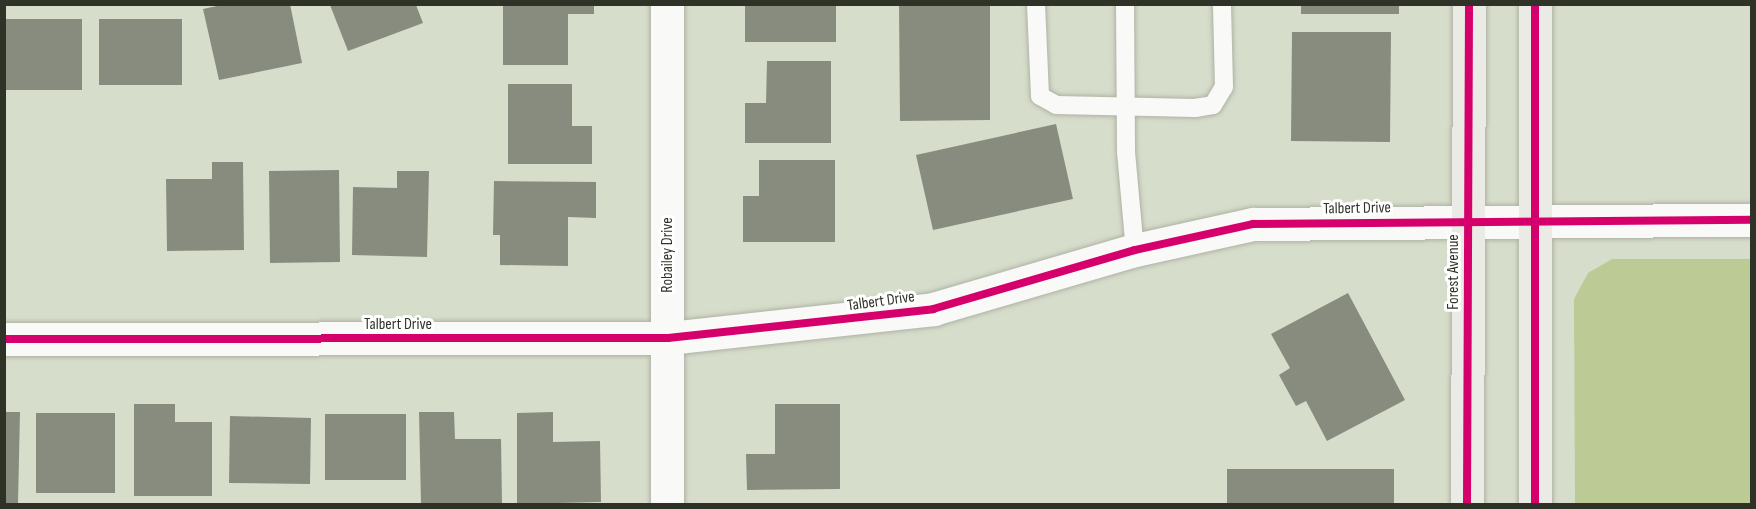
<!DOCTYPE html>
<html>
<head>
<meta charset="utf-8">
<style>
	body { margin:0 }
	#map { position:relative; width:1756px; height:509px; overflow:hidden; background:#d7ddcb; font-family:"Sofia Sans Condensed",sans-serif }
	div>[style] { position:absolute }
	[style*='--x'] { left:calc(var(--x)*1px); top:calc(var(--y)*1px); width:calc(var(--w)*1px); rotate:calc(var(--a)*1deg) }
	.green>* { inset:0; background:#bcca95 }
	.building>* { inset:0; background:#888c7f }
	.roads { filter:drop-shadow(0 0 2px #aeb2a4) drop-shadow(0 0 2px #aeb2a4) }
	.lane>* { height:18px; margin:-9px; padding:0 9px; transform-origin:9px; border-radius:9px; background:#f9faf7 }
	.street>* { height:33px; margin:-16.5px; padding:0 16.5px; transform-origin:16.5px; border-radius:16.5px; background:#f9faf7 }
	.secondary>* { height:33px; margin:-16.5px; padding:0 16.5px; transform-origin:16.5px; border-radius:16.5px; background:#eaebe5 }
	.cycleway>* { height:8px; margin:-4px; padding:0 4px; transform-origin:4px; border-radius:4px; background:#d6006c }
	span { translate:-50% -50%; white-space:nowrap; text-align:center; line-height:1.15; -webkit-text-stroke:6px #fff; paint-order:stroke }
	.street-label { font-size:16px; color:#2f3327 }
	.frame { position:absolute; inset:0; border:6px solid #2f3327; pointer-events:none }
</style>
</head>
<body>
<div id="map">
	<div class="green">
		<i style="clip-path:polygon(1612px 259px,1751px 259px,1751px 504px,1575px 504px,1574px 299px,1588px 273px)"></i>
	</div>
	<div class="building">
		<i style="clip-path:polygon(226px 4px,290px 4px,302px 63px,219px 80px,203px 9px)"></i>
		<i style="clip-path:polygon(503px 4px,594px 4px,594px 14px,568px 14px,568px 65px,503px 65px)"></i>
		<i style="clip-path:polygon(745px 4px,836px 4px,836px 42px,745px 42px)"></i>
		<i style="clip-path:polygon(899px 4px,990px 4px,990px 120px,900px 121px)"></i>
		<i style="clip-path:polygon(1301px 4px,1399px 4px,1399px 14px,1301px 14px)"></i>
		<i style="clip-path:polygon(330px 5px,416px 5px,423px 23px,348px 51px)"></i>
		<i style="clip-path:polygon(4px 19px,82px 19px,82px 90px,4px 90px)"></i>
		<i style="clip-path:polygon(99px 19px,182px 19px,182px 85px,99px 85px)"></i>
		<i style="clip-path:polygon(1292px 32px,1391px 32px,1390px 142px,1291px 141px)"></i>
		<i style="clip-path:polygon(767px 61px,831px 61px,831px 143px,745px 143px,745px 103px,766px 103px)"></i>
		<i style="clip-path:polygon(508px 84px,572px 84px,572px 126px,592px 126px,592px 164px,508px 164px)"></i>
		<i style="clip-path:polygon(1056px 124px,1073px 199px,933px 230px,916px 155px)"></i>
		<i style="clip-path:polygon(759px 160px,835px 160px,835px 242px,743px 242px,743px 196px,759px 196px)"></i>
		<i style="clip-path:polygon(212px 162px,243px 162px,244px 250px,167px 251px,166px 179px,212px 179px)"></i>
		<i style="clip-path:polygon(339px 170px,340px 262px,270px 263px,269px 171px)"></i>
		<i style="clip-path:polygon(397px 171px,429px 171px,427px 257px,352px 255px,353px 187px,397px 188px)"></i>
		<i style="clip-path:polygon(494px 181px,596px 182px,596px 218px,568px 217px,568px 266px,500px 265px,500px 235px,493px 235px)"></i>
		<i style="clip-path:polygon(1348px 293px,1405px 400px,1327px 441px,1306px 401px,1296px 406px,1279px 375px,1290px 368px,1271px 334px)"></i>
		<i style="clip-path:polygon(134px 404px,175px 404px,175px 422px,212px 422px,212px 496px,134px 496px)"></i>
		<i style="clip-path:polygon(775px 404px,840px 404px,840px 489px,747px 490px,746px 454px,775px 454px)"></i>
		<i style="clip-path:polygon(4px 412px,20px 412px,18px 503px,4px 503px)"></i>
		<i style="clip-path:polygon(419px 412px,454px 412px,455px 439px,501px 439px,502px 504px,421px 504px)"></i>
		<i style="clip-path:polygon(553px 412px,553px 442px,600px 441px,601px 502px,517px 504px,517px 413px)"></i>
		<i style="clip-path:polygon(36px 413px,115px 413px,115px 493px,36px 493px)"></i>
		<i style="clip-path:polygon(325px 414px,406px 414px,406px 480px,325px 480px)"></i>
		<i style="clip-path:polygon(230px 416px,311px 418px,310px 484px,229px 483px)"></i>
		<i style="clip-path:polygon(1227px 469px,1394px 469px,1394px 504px,1227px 504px)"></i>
	</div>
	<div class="roads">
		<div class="lane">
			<i style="--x:1036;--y:4;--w:92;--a:87.5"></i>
			<i style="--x:1040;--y:96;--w:18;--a:29"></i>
			<i style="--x:1056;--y:105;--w:139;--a:1.2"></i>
			<i style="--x:1195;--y:108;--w:18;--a:-9"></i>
			<i style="--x:1213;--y:105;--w:21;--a:-59"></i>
			<i style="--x:1224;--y:87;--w:83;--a:-91.4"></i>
			<i style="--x:1125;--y:4;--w:148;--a:89.6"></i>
			<i style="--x:1126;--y:152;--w:98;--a:84.8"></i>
		</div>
		<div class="street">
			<i style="--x:667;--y:4;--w:500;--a:90"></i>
			<i style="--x:4;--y:339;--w:664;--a:-0.09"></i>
			<i style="--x:668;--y:338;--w:267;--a:-6.2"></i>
			<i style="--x:933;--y:309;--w:210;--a:-16.3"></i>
			<i style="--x:1135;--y:250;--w:121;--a:-12.4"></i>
			<i style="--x:1253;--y:224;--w:499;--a:-0.5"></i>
		</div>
		<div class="secondary">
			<i style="--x:1535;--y:4;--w:500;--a:90"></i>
			<i style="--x:1467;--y:504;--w:500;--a:-89.77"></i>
		</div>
	</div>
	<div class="cycleway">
		<i style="--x:1535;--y:4;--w:500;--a:90"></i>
		<i style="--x:4;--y:339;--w:664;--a:-0.09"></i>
		<i style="--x:668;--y:338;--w:267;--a:-6.2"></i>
		<i style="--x:933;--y:309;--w:210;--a:-16.3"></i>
		<i style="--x:1135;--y:250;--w:121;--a:-12.4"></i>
		<i style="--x:1253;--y:224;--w:499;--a:-0.5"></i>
		<i style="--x:1467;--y:504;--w:500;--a:-89.77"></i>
	</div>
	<div class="street-label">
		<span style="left:1357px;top:209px;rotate:-1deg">Talbert Drive</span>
		<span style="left:668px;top:255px;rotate:-90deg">Robailey Drive</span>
		<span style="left:1454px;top:272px;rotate:-90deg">Forest Avenue</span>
		<span style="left:881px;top:302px;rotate:-8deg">Talbert Drive</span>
		<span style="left:398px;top:325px">Talbert Drive</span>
	</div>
	<div class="frame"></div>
</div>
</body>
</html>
